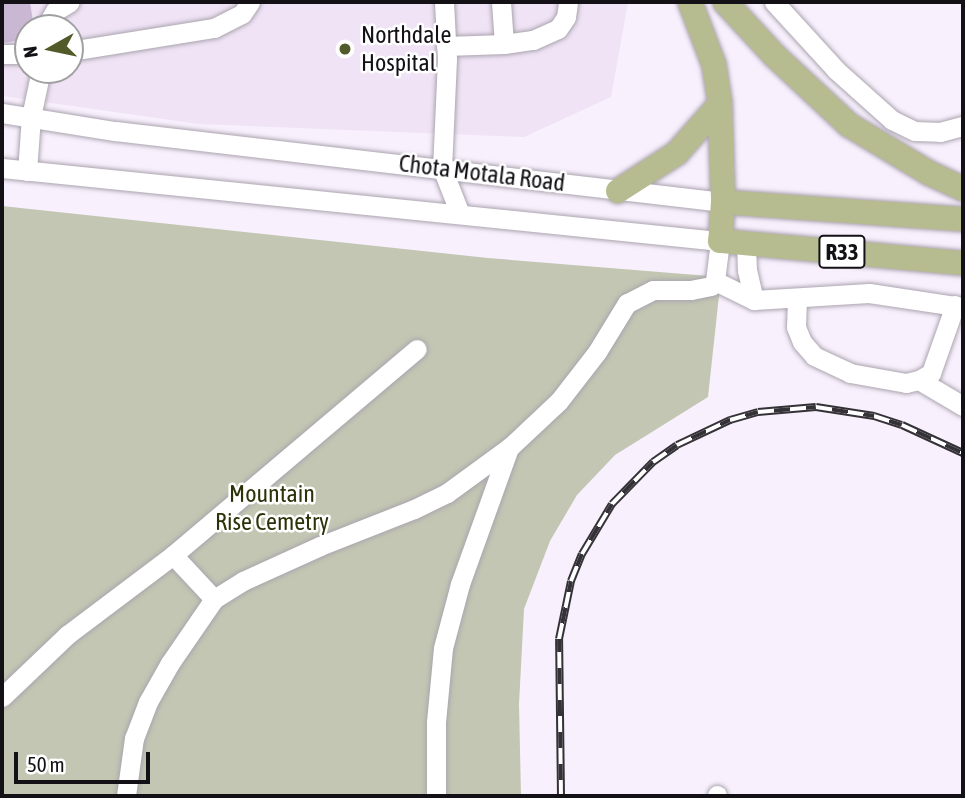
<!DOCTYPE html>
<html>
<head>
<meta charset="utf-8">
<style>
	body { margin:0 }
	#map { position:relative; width:965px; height:798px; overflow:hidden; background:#f8f0fd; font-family:"Asap Condensed",sans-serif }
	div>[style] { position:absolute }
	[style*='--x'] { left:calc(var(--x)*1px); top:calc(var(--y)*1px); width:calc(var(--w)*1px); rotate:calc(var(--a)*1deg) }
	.built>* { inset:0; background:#efe3f5 }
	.green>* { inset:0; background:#c2c6b2 }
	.building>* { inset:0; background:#c9b7d4 }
	.roads { filter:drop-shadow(0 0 2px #aba4af) drop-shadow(0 0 2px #aba4af) }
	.minor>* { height:19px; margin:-9.5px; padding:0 9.5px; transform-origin:9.5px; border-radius:9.5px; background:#fff }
	.major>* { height:24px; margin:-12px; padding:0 12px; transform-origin:12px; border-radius:12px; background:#b6bc8f }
	.rail>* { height:8px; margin-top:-4px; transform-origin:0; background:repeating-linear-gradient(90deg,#fff 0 16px,#343237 0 32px); box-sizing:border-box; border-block:2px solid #343237 }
	.dots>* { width:19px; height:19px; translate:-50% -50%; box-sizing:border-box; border:4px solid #fff; border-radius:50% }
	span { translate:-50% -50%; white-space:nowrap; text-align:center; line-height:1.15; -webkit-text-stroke:5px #fff; paint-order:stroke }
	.shield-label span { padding:2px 5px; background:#fff; border:2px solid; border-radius:5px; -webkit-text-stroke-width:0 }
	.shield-label { font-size:23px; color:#131115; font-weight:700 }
	.poi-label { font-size:24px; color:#131115 }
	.left { translate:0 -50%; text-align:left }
	.street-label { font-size:24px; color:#131115 }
	.park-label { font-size:24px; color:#2c3108 }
	.frame { position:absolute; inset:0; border:4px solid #131115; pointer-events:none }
	.north { position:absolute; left:14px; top:14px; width:70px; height:70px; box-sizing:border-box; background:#fff; border:2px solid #a1a0a1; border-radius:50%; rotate:261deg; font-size:19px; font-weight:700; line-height:28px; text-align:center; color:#131115 }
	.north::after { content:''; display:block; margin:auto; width:24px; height:32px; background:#535a29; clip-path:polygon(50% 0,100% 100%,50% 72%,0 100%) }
	.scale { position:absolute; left:14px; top:752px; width:136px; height:32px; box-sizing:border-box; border:4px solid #131115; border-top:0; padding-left:9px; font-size:21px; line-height:24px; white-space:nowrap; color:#131115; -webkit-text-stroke:5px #fff; paint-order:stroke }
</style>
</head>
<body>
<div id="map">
	<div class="built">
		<i style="clip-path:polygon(evenodd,2px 2px,628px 2px,611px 97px,524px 137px,198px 124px,2px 96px,2px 2px,28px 28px,70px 28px,70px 70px,28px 70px,28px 28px)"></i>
	</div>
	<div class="green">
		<i style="clip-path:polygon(2px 206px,488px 258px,721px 277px,708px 397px,615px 455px,577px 495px,550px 541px,524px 609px,519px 704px,521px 796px,2px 796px)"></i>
	</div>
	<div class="building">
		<i style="clip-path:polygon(2px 2px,30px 2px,34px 28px,28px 28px,28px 39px,2px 43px)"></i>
	</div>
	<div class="roads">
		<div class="minor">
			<i style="--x:444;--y:2;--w:57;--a:87"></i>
			<i style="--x:447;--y:59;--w:109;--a:92.6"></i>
			<i style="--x:442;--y:168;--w:49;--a:68.6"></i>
			<i style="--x:501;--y:2;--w:42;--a:85.9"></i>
			<i style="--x:774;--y:2;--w:92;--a:47.6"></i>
			<i style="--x:836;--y:70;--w:75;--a:41.8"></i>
			<i style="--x:892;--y:120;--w:25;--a:26"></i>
			<i style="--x:915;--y:131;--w:25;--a:2"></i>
			<i style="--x:940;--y:132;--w:24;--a:-15"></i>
			<i style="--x:45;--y:28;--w:20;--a:-60"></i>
			<i style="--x:55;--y:11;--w:17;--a:-31"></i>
			<i style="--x:446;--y:46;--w:58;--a:-2"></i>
			<i style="--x:504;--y:44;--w:29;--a:-8"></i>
			<i style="--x:533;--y:40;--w:27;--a:-24"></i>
			<i style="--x:558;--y:29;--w:14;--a:-56"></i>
			<i style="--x:566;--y:17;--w:15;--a:-82"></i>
			<i style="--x:70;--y:51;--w:146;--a:-9.1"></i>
			<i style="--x:214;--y:28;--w:31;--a:-27"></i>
			<i style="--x:242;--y:14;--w:14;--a:-56"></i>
			<i style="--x:2;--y:54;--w:26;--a:0"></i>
			<i style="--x:2;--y:113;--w:114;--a:9.1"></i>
			<i style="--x:115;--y:131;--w:612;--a:6.66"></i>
			<i style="--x:2;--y:168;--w:722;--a:5.81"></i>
			<i style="--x:720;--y:241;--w:40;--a:97.1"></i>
			<i style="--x:715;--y:281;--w:6;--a:129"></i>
			<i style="--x:711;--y:286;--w:20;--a:169"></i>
			<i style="--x:691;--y:290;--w:38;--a:180"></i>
			<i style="--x:653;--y:290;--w:29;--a:153"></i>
			<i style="--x:627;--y:303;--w:57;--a:121.5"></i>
			<i style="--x:597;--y:352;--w:62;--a:127.8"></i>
			<i style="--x:559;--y:401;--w:67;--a:136.8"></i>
			<i style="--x:510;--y:447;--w:78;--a:143.9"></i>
			<i style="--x:447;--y:493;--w:37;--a:154"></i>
			<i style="--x:414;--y:509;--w:101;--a:158.5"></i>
			<i style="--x:320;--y:546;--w:85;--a:155.6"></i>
			<i style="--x:243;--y:581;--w:34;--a:148"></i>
			<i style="--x:214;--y:599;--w:78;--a:124.5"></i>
			<i style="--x:170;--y:663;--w:45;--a:119.4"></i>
			<i style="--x:148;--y:702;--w:39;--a:111"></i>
			<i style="--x:134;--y:738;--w:59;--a:97.9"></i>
			<i style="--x:27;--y:171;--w:54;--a:-85.8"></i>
			<i style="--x:31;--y:117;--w:48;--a:-78"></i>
			<i style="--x:746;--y:243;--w:27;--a:88"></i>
			<i style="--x:747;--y:270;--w:31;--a:77"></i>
			<i style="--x:715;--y:281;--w:43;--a:26"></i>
			<i style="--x:754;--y:300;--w:115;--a:-3.5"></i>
			<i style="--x:869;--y:293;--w:95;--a:8.5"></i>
			<i style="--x:797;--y:299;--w:28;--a:92"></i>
			<i style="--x:796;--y:327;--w:16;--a:68"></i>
			<i style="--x:802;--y:342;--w:18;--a:49"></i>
			<i style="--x:814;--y:356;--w:40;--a:25"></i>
			<i style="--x:850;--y:373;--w:57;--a:10.1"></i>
			<i style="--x:906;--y:383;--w:13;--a:-13"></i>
			<i style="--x:919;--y:380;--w:14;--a:-30"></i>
			<i style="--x:931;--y:373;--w:72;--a:-70.6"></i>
			<i style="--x:919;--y:380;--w:51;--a:30.6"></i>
			<i style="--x:173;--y:555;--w:60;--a:47"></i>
			<i style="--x:2;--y:697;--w:90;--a:-43.6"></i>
			<i style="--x:67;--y:635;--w:133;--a:-37"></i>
			<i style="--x:173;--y:555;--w:319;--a:-40.2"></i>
			<i style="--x:436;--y:796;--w:74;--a:-90"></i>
			<i style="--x:436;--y:722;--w:74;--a:-84.6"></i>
			<i style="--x:443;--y:648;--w:66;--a:-75.1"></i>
			<i style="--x:460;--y:584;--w:145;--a:-70.2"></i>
			<i style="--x:717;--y:796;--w:1;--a:-90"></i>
		</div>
		<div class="major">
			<i style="--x:690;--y:2;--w:67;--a:69.1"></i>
			<i style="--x:714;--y:65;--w:39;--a:81"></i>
			<i style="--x:720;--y:104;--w:98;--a:88.2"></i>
			<i style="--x:723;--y:202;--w:39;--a:94"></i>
			<i style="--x:720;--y:241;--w:244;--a:5.2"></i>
			<i style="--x:725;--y:2;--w:74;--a:47.2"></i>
			<i style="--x:775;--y:56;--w:101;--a:43"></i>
			<i style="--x:849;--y:125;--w:93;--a:31"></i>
			<i style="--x:929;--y:173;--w:38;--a:25"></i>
			<i style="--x:618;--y:191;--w:70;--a:-32.8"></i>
			<i style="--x:677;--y:153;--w:65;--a:-48.7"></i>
			<i style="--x:723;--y:202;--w:241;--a:4.1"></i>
		</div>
	</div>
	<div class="rail">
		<i style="--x:561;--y:796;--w:157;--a:-90.7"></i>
		<i style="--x:559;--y:639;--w:59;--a:-78.3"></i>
		<i style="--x:571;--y:581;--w:29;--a:-68"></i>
		<i style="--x:582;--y:554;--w:58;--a:-59"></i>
		<i style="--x:612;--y:504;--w:59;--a:-45.7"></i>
		<i style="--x:653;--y:462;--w:29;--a:-35"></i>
		<i style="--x:677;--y:445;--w:59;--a:-25.3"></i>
		<i style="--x:730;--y:420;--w:29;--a:-16"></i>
		<i style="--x:758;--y:412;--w:58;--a:-4.9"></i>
		<i style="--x:816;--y:407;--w:59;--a:8.8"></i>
		<i style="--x:874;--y:416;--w:29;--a:18"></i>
		<i style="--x:902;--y:425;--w:67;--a:24.7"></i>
	</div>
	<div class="dots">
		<i style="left:345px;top:49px;background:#535a29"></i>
	</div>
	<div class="shield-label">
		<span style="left:842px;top:252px">R33</span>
	</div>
	<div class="poi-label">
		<span class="left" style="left:361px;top:49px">Northdale<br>Hospital</span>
	</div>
	<div class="street-label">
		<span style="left:482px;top:173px;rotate:7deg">Chota Motala Road</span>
	</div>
	<div class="park-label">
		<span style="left:272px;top:508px">Mountain<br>Rise Cemetry</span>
	</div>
	<div class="frame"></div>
	<div class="north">N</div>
	<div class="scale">50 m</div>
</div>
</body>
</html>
